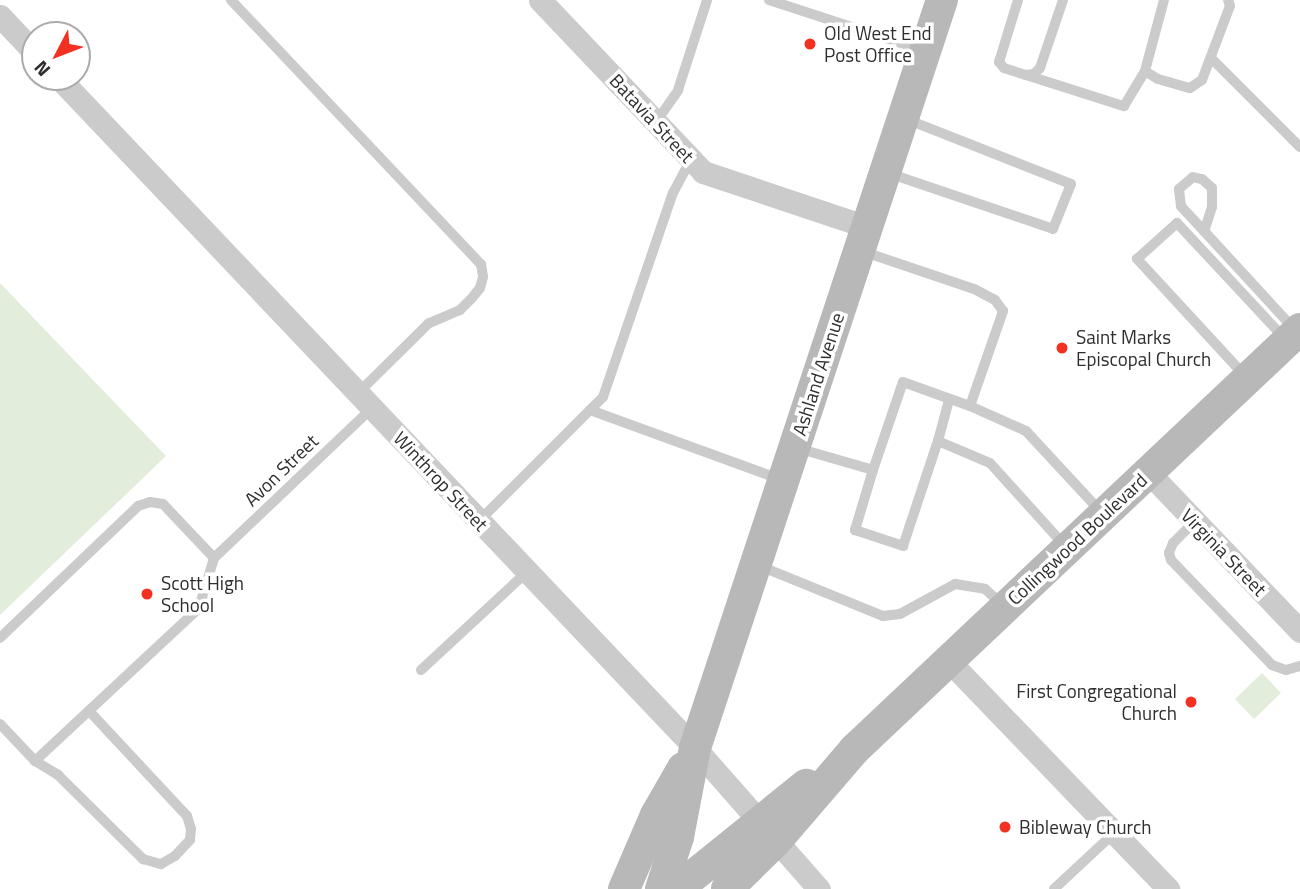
<!DOCTYPE html>
<html>
<head>
<meta charset="utf-8">
<style>
	body { margin:0 }
	#map { position:relative; width:1300px; height:889px; overflow:hidden; background:#fff; font-family:"Titillium Web",sans-serif }
	div>[style] { position:absolute }
	[style*='--x'] { left:calc(var(--x)*1px); top:calc(var(--y)*1px); width:calc(var(--w)*1px); rotate:calc(var(--a)*1deg) }
	.green>* { inset:0; background:#e2eddb }
	.lane>* { height:10px; margin:-5px; padding:0 5px; transform-origin:5px; border-radius:5px; background:#cbcbcb }
	.street>* { height:23px; margin:-11.5px; padding:0 11.5px; transform-origin:11.5px; border-radius:11.5px; background:#cbcbcb }
	.secondary>* { height:32px; margin:-16px; padding:0 16px; transform-origin:16px; border-radius:16px; background:#b8b8b8 }
	.dots>* { width:19px; height:19px; translate:-50% -50%; box-sizing:border-box; border:4px solid #fff; border-radius:50% }
	span { translate:-50% -50%; white-space:nowrap; text-align:center; line-height:1.15; -webkit-text-stroke:7px #fff; paint-order:stroke }
	.poi-label { font-size:19px; color:#2e2e2e }
	.left { translate:0 -50%; text-align:left }
	.right { translate:-100% -50%; text-align:right }
	.street-label { font-size:19px; color:#2e2e2e }
	.north { position:absolute; left:21px; top:21px; width:70px; height:70px; box-sizing:border-box; background:#fff; border:2px solid #ababab; border-radius:50%; rotate:228deg; font-size:19px; font-weight:700; line-height:28px; text-align:center; color:#2e2e2e }
	.north::after { content:''; display:block; margin:auto; width:24px; height:32px; background:#f23123; clip-path:polygon(50% 0,100% 100%,50% 72%,0 100%) }
</style>
</head>
<body>
<div id="map">
	<div class="green">
		<i style="clip-path:polygon(0 283px,166px 456px,0 615px)"></i>
		<i style="clip-path:polygon(1262px 673px,1281px 693px,1254px 719px,1235px 699px)"></i>
	</div>
	<div class="lane">
		<i style="--x:231;--y:0;--w:364;--a:46.6"></i>
		<i style="--x:481;--y:264;--w:13;--a:81"></i>
		<i style="--x:483;--y:277;--w:11;--a:105"></i>
		<i style="--x:480;--y:288;--w:14;--a:129"></i>
		<i style="--x:471;--y:299;--w:16;--a:135"></i>
		<i style="--x:460;--y:310;--w:34;--a:157"></i>
		<i style="--x:429;--y:323;--w:100;--a:135.4"></i>
		<i style="--x:769;--y:0;--w:161;--a:18.1"></i>
		<i style="--x:1018;--y:0;--w:65;--a:107"></i>
		<i style="--x:999;--y:62;--w:8;--a:50"></i>
		<i style="--x:1004;--y:68;--w:23;--a:18"></i>
		<i style="--x:1026;--y:75;--w:8;--a:-7"></i>
		<i style="--x:1034;--y:74;--w:8;--a:-45"></i>
		<i style="--x:1040;--y:68;--w:72;--a:-71.3"></i>
		<i style="--x:1164;--y:0;--w:73;--a:105"></i>
		<i style="--x:1145;--y:71;--w:15;--a:32"></i>
		<i style="--x:1158;--y:79;--w:33;--a:16"></i>
		<i style="--x:1190;--y:88;--w:14;--a:-34"></i>
		<i style="--x:1202;--y:80;--w:79;--a:-69.3"></i>
		<i style="--x:1230;--y:6;--w:6;--a:-108"></i>
		<i style="--x:1211;--y:58;--w:126;--a:45"></i>
		<i style="--x:1026;--y:75;--w:103;--a:17.6"></i>
		<i style="--x:1124;--y:106;--w:41;--a:-59"></i>
		<i style="--x:656;--y:122;--w:39;--a:-55"></i>
		<i style="--x:678;--y:90;--w:95;--a:-72.1"></i>
		<i style="--x:888;--y:173;--w:174;--a:18.7"></i>
		<i style="--x:1053;--y:229;--w:48;--a:-68.2"></i>
		<i style="--x:1071;--y:184;--w:177;--a:-158.5"></i>
		<i style="--x:1204;--y:231;--w:34;--a:-133"></i>
		<i style="--x:1181;--y:206;--w:17;--a:-97"></i>
		<i style="--x:1179;--y:189;--w:18;--a:-41"></i>
		<i style="--x:1193;--y:177;--w:9;--a:13"></i>
		<i style="--x:1202;--y:179;--w:13;--a:42"></i>
		<i style="--x:1212;--y:188;--w:19;--a:90"></i>
		<i style="--x:1212;--y:207;--w:25;--a:108"></i>
		<i style="--x:1204;--y:231;--w:134;--a:47.4"></i>
		<i style="--x:1246;--y:377;--w:161;--a:-132.7"></i>
		<i style="--x:1137;--y:259;--w:54;--a:-42"></i>
		<i style="--x:1177;--y:223;--w:158;--a:47"></i>
		<i style="--x:970;--y:406;--w:61;--a:24.1"></i>
		<i style="--x:1026;--y:431;--w:112;--a:47.2"></i>
		<i style="--x:590;--y:410;--w:202;--a:20"></i>
		<i style="--x:938;--y:441;--w:42;--a:-75"></i>
		<i style="--x:797;--y:448;--w:79;--a:16.1"></i>
		<i style="--x:873;--y:470;--w:93;--a:-71.2"></i>
		<i style="--x:903;--y:382;--w:71;--a:19.7"></i>
		<i style="--x:970;--y:406;--w:101;--a:-70.8"></i>
		<i style="--x:1003;--y:311;--w:14;--a:-126"></i>
		<i style="--x:995;--y:300;--w:24;--a:-152"></i>
		<i style="--x:974;--y:289;--w:118;--a:-161.3"></i>
		<i style="--x:873;--y:470;--w:63;--a:106.7"></i>
		<i style="--x:855;--y:530;--w:51;--a:18.4"></i>
		<i style="--x:903;--y:546;--w:111;--a:-71.6"></i>
		<i style="--x:938;--y:441;--w:56;--a:22.9"></i>
		<i style="--x:990;--y:463;--w:112;--a:47.9"></i>
		<i style="--x:479;--y:521;--w:175;--a:-45"></i>
		<i style="--x:603;--y:397;--w:216;--a:-71.1"></i>
		<i style="--x:673;--y:193;--w:38;--a:-62"></i>
		<i style="--x:1195;--y:521;--w:31;--a:135"></i>
		<i style="--x:1173;--y:543;--w:11;--a:112"></i>
		<i style="--x:1169;--y:553;--w:7;--a:74"></i>
		<i style="--x:1171;--y:560;--w:146;--a:46.1"></i>
		<i style="--x:1272;--y:665;--w:15;--a:20"></i>
		<i style="--x:1286;--y:670;--w:15;--a:-16"></i>
		<i style="--x:760;--y:566;--w:133;--a:22.1"></i>
		<i style="--x:883;--y:616;--w:17;--a:-7"></i>
		<i style="--x:900;--y:614;--w:63;--a:-28.6"></i>
		<i style="--x:955;--y:584;--w:30;--a:9"></i>
		<i style="--x:985;--y:589;--w:24;--a:42"></i>
		<i style="--x:0;--y:638;--w:191;--a:-43.7"></i>
		<i style="--x:138;--y:506;--w:13;--a:-18"></i>
		<i style="--x:150;--y:502;--w:13;--a:9"></i>
		<i style="--x:163;--y:504;--w:74;--a:46.6"></i>
		<i style="--x:421;--y:670;--w:144;--a:-42.8"></i>
		<i style="--x:0;--y:724;--w:51;--a:46.6"></i>
		<i style="--x:35;--y:761;--w:224;--a:-43"></i>
		<i style="--x:199;--y:608;--w:52;--a:-73.3"></i>
		<i style="--x:214;--y:558;--w:218;--a:-43.5"></i>
		<i style="--x:35;--y:761;--w:27;--a:31"></i>
		<i style="--x:58;--y:775;--w:120;--a:44.7"></i>
		<i style="--x:143;--y:859;--w:19;--a:16"></i>
		<i style="--x:161;--y:864;--w:16;--a:-30"></i>
		<i style="--x:175;--y:856;--w:22;--a:-47"></i>
		<i style="--x:190;--y:840;--w:11;--a:-85"></i>
		<i style="--x:191;--y:829;--w:14;--a:-107"></i>
		<i style="--x:187;--y:816;--w:144;--a:-133"></i>
		<i style="--x:1054;--y:889;--w:82;--a:-43"></i>
	</div>
	<div class="street">
		<i style="--x:540;--y:0;--w:237;--a:46.5"></i>
		<i style="--x:703;--y:172;--w:173;--a:18.5"></i>
		<i style="--x:0;--y:16;--w:51;--a:46.6"></i>
		<i style="--x:58;--y:77;--w:925;--a:46.49"></i>
		<i style="--x:695;--y:748;--w:188;--a:48.7"></i>
		<i style="--x:1149;--y:473;--w:219;--a:46.3"></i>
		<i style="--x:948;--y:660;--w:318;--a:46.1"></i>
	</div>
	<div class="secondary">
		<i style="--x:624;--y:889;--w:81;--a:-66.6"></i>
		<i style="--x:656;--y:815;--w:54;--a:-60.1"></i>
		<i style="--x:661;--y:889;--w:55;--a:-71.9"></i>
		<i style="--x:678;--y:837;--w:91;--a:-79.2"></i>
		<i style="--x:695;--y:748;--w:788;--a:-71.73"></i>
		<i style="--x:677;--y:889;--w:166;--a:-38.9"></i>
		<i style="--x:727;--y:889;--w:67;--a:-44.4"></i>
		<i style="--x:775;--y:842;--w:123;--a:-49.3"></i>
		<i style="--x:855;--y:749;--w:612;--a:-43.34"></i>
	</div>
	<div class="dots">
		<i style="left:810px;top:44px;background:#f23123"></i>
		<i style="left:1062px;top:348px;background:#f23123"></i>
		<i style="left:147px;top:594px;background:#f23123"></i>
		<i style="left:1191px;top:702px;background:#f23123"></i>
		<i style="left:1005px;top:827px;background:#f23123"></i>
	</div>
	<div class="poi-label">
		<span class="left" style="left:824px;top:44px">Old West End<br>Post Office</span>
		<span class="left" style="left:1076px;top:348px">Saint Marks<br>Episcopal Church</span>
		<span class="left" style="left:161px;top:594px">Scott High<br>School</span>
		<span class="right" style="left:1177px;top:702px">First Congregational<br>Church</span>
		<span class="left" style="left:1019px;top:827px">Bibleway Church</span>
	</div>
	<div class="street-label">
		<span style="left:652px;top:118px;rotate:47deg">Batavia Street</span>
		<span style="left:818px;top:374px;rotate:-72deg">Ashland Avenue</span>
		<span style="left:281px;top:470px;rotate:-44deg">Avon Street</span>
		<span style="left:441px;top:481px;rotate:47deg">Winthrop Street</span>
		<span style="left:1077px;top:539px;rotate:-43deg">Collingwood Boulevard</span>
		<span style="left:1224px;top:552px;rotate:46deg">Virginia Street</span>
	</div>
	<div class="north">N</div>
</div>
</body>
</html>
